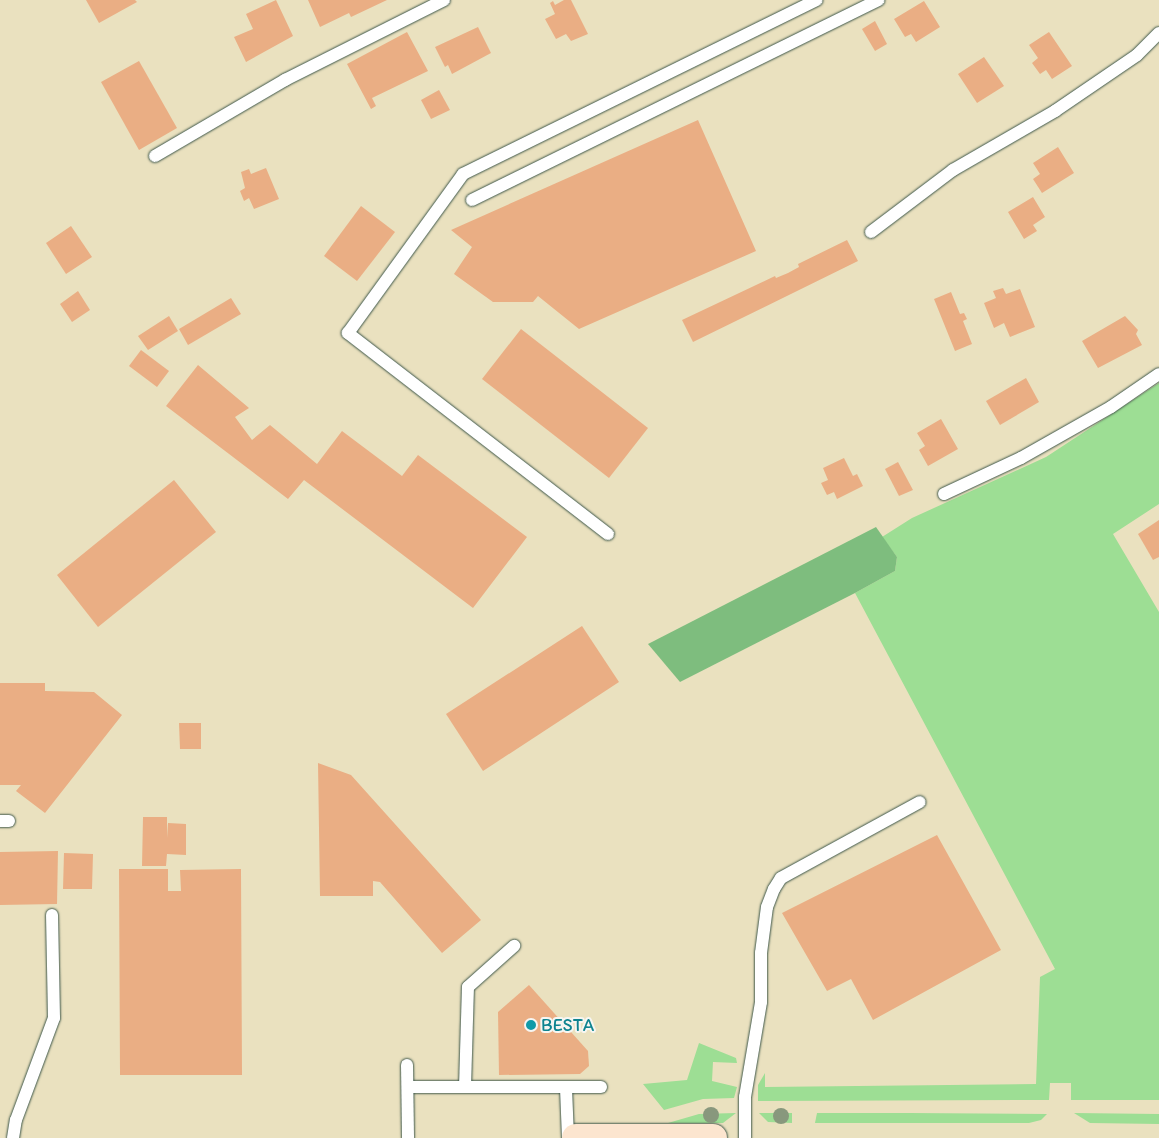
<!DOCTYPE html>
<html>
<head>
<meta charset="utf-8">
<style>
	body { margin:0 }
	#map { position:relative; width:1159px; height:1138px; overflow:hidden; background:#eae1bf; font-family:Itim,sans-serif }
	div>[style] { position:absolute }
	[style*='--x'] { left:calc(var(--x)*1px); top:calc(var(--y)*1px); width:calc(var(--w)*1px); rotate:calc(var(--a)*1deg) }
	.green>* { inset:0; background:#9dde94 }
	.forest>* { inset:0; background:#7ebd7e }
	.building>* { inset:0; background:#eaae84 }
	.roads { filter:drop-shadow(0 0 1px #3d5649) drop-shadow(0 0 1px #3d5649) }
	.lane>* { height:12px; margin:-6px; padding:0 6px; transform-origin:6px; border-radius:6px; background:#fff }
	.secondary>* { height:28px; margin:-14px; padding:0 14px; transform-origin:14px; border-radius:14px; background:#fce5cf }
	.trees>* { width:16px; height:16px; margin:-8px; border-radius:50%; background:#88987d }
	.dots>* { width:14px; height:14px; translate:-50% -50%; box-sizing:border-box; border:2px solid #f6f6f2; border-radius:50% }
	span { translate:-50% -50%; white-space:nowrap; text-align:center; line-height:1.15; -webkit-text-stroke:4px #f6f6f2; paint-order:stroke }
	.culture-label { font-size:18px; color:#0d838f }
	.left { translate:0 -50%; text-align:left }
</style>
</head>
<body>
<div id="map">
	<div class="green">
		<i style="clip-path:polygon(1159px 383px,1159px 504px,1113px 534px,1159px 612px,1159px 1100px,1071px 1100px,1071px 1083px,1050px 1083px,1049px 1100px,758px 1101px,758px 1085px,765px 1073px,765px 1087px,1036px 1084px,1040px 977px,1055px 969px,855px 593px,895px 571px,897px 557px,882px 537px,912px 518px,1046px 457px)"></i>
		<i style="clip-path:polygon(699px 1043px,736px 1058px,737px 1063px,713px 1062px,712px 1081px,737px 1087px,734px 1098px,703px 1099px,664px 1110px,643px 1084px,687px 1080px)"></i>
		<i style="clip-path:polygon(736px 1113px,723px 1123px,668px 1123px,699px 1114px)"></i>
		<i style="clip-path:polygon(759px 1113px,792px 1113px,792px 1123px,768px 1122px)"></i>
		<i style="clip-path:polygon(817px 1113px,909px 1113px,1047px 1114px,1041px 1120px,1029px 1123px,815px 1123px)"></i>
		<i style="clip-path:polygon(1074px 1113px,1159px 1114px,1159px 1124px,1090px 1123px)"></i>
	</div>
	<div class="forest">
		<i style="clip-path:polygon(876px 527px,897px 557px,895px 571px,855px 593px,680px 682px,648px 644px)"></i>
	</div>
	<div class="building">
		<i style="clip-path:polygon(86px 0,135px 0,137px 2px,99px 23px)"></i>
		<i style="clip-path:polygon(276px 0,293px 36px,246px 62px,234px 37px,253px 29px,246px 14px)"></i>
		<i style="clip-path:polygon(308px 0,387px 0,351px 17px,349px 13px,320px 27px)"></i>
		<i style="clip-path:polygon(564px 0,571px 0,588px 34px,571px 41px,566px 34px,556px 39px,545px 19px,555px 14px,550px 3px,553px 1px,555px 5px)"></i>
		<i style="clip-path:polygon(924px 1px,940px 27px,916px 42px,911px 34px,905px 37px,894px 19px)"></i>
		<i style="clip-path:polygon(875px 21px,887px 44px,875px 51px,862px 29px)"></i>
		<i style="clip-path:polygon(478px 27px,491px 53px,452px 74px,448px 65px,445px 67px,435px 47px)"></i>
		<i style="clip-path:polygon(407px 32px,428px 71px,372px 98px,376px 106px,371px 109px,347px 64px)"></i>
		<i style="clip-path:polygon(1049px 32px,1072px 66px,1052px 79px,1046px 70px,1040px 74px,1032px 63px,1038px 58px,1029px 45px)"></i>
		<i style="clip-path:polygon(984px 57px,1004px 86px,977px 103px,958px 74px)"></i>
		<i style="clip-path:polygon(139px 61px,177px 128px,139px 150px,101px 82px)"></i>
		<i style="clip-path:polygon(439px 90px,450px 110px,431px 119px,421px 100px)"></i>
		<i style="clip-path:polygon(698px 120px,756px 251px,579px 329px,538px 296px,533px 302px,493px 302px,454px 274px,472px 247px,451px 230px)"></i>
		<i style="clip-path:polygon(1058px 147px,1074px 173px,1042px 193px,1033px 179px,1040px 174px,1033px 163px)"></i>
		<i style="clip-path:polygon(266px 168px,279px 199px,254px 209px,249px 198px,244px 201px,240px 191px,245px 188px,241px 172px,249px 169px,251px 174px)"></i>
		<i style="clip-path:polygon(1033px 197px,1045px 217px,1033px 225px,1037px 231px,1024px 239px,1008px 212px)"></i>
		<i style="clip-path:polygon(361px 206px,395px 232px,357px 281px,324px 256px)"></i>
		<i style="clip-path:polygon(71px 226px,92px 257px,66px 274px,46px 243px)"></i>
		<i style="clip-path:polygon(847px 240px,858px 261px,693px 342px,682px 320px,775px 276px,776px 278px,788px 273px,799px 267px,798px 264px)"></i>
		<i style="clip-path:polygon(1003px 288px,1006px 294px,1020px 289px,1035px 327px,1010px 337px,1004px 323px,994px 328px,984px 303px,996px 298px,993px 291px)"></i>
		<i style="clip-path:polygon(78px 291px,90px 310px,72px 322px,60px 304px)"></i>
		<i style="clip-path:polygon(951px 292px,960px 314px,964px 313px,967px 319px,963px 321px,972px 344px,955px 351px,934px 299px)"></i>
		<i style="clip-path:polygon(231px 298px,241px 314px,188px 345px,179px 329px)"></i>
		<i style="clip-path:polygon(169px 316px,178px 331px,148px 350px,138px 336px)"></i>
		<i style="clip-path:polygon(1125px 316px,1138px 330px,1136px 334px,1142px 345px,1098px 368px,1082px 341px)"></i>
		<i style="clip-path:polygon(521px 329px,648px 428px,609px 478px,482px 379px)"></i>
		<i style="clip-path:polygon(141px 350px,169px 371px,157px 387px,129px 366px)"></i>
		<i style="clip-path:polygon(198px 365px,249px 408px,235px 417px,252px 440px,270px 425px,317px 464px,342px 431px,402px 476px,418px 455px,527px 537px,473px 608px,304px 480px,288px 499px,166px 406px)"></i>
		<i style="clip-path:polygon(1026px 378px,1039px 402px,1000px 425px,986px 401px)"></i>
		<i style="clip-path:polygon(941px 419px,958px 449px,928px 466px,919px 450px,925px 446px,917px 433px)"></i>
		<i style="clip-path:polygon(844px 458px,853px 476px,857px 474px,863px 486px,837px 499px,834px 492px,827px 495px,821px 483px,828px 480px,823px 468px)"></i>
		<i style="clip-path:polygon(898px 462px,913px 490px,899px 496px,885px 469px)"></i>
		<i style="clip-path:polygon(174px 480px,216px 532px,98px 627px,57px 575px)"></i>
		<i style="clip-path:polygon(1159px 520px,1159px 557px,1153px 560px,1138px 534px)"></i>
		<i style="clip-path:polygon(582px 626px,619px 682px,483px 771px,446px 714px)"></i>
		<i style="clip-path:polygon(0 683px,45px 683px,45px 691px,94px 692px,122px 715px,45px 813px,16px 791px,21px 785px,0 785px)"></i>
		<i style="clip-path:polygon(179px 723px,201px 723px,201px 749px,180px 749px)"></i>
		<i style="clip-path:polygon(318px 763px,351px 775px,481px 920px,442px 953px,380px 882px,373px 881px,373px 896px,320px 896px)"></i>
		<i style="clip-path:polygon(143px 817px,167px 817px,167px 838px,168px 823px,186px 824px,186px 855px,167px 854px,166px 866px,142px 866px)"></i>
		<i style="clip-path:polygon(937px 835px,1001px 950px,873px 1020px,851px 979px,827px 991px,782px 913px)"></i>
		<i style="clip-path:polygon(58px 851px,57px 904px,0 905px,0 852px)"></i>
		<i style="clip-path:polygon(64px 853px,93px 854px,92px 889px,63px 889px)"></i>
		<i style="clip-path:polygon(119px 869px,168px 869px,168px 891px,181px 891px,180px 870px,241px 869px,242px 1075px,120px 1075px)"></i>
		<i style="clip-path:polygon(529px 985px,588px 1051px,589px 1066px,580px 1074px,499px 1075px,498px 1012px)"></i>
	</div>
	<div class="roads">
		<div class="lane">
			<i style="--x:155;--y:156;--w:151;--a:-30.3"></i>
			<i style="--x:285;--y:80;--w:178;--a:-26.7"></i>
			<i style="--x:472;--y:200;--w:453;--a:-26.2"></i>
			<i style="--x:871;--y:232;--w:103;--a:-37.1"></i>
			<i style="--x:953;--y:170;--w:118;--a:-30"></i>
			<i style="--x:1055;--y:111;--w:99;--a:-34.3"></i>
			<i style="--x:1137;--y:55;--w:31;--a:-45"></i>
			<i style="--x:944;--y:494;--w:85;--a:-25.1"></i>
			<i style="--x:1021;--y:458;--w:103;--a:-29.5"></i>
			<i style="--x:1111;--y:407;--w:58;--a:-34.5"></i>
			<i style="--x:608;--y:534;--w:329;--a:-142.3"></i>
			<i style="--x:348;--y:333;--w:196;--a:-54.1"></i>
			<i style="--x:463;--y:174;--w:394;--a:-26.2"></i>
			<i style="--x:0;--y:821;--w:9;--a:0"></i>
			<i style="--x:407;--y:1065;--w:73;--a:89.2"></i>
			<i style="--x:408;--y:1087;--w:193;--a:0"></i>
			<i style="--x:465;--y:1087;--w:100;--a:-88.3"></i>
			<i style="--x:468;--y:987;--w:62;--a:-41.7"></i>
			<i style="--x:566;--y:1088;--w:50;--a:87.7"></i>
			<i style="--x:13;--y:1138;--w:18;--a:-81"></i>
			<i style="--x:16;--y:1120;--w:109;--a:-69.6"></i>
			<i style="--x:54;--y:1018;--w:103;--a:-91.1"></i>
			<i style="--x:745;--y:1138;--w:41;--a:-90"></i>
			<i style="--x:745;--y:1097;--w:96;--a:-80.4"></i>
			<i style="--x:761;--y:1002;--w:49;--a:-90"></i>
			<i style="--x:761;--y:953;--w:46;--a:-82.6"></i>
			<i style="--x:767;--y:907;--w:19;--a:-69"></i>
			<i style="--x:774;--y:889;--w:13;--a:-58"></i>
			<i style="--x:781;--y:878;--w:158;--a:-28.7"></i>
		</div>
		<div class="secondary">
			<i style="--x:576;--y:1138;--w:137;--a:0"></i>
		</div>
	</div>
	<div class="trees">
		<i style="left:711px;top:1115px"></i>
		<i style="left:781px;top:1116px"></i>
	</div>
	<div class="dots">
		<i style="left:531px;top:1025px;background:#0f9aa8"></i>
	</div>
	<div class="culture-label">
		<span class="left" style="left:541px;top:1025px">BESTA</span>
	</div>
</div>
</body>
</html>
